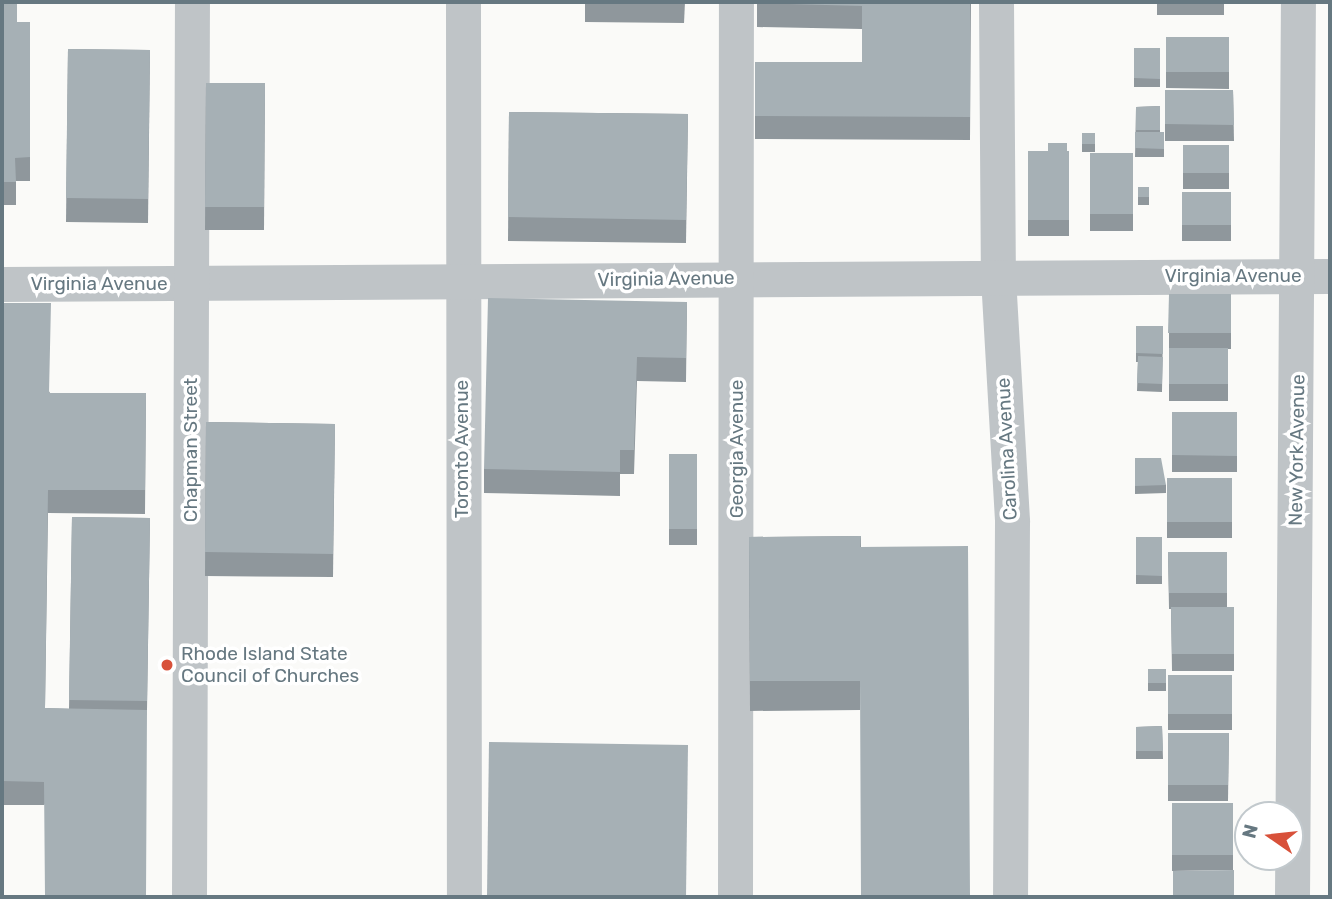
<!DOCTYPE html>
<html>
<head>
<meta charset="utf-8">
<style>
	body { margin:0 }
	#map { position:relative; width:1332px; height:899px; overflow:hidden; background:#fafaf8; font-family:Rubik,sans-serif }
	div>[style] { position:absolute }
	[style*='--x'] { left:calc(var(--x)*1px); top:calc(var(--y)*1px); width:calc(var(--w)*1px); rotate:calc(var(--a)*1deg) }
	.minor>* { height:35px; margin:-17.5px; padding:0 17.5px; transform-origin:17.5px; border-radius:17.5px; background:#bfc4c7 }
	.wall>* { inset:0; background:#8f979c }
	.building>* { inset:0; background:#a6b0b5 }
	.dots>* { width:19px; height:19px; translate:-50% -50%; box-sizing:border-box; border:4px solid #fff; border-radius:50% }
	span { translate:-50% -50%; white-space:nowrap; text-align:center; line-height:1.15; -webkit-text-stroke:7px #fff; paint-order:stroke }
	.street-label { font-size:19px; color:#667881 }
	.poi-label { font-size:19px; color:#667881 }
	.left { translate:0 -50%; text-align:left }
	.frame { position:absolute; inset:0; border:4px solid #667881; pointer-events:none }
	.north { position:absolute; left:1234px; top:801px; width:70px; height:70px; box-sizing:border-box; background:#fff; border:2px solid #c2c9cd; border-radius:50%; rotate:284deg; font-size:19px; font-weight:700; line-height:28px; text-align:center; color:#667881 }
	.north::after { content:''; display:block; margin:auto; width:24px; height:32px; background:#d8513a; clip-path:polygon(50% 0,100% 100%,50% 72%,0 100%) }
</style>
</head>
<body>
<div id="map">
	<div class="minor">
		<i style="--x:463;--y:2;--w:895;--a:89.94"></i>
		<i style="--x:996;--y:2;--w:275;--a:89.6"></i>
		<i style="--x:998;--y:277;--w:245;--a:86.7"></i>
		<i style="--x:1012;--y:522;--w:375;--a:90.3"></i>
		<i style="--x:2;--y:284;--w:1328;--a:-0.35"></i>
		<i style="--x:189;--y:897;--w:895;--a:-89.81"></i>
		<i style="--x:735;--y:897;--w:895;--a:-89.94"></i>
		<i style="--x:1292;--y:897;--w:895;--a:-89.62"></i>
	</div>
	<div class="wall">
		<i style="clip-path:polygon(2px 2px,17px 22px,30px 22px,30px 181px,16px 181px,16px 205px,2px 205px)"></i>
		<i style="clip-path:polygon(585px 2px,685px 2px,684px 23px,585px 22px)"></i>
		<i style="clip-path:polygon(757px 2px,971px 2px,970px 140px,755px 139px,755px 62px,862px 62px,862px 29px,757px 27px)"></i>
		<i style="clip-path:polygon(1157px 2px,1224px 2px,1224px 15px,1157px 15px)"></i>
		<i style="clip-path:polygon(1166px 37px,1229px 37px,1229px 89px,1166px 88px)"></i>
		<i style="clip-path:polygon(1134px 48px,1160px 48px,1160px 87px,1134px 87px)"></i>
		<i style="clip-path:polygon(68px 49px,150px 50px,148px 223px,66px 222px)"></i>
		<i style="clip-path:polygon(206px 83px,265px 83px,264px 230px,205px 230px)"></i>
		<i style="clip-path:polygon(1165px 90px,1233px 90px,1234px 141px,1165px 141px)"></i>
		<i style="clip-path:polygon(1160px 106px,1160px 132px,1164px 132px,1164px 157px,1135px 157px,1136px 107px)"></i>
		<i style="clip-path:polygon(509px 112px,688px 114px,686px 243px,508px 241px)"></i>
		<i style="clip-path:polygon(1082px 133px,1095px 133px,1095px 152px,1082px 152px)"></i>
		<i style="clip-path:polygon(1183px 145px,1229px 145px,1229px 189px,1183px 189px)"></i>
		<i style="clip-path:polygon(1028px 151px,1069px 151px,1069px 236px,1028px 236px)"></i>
		<i style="clip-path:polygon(1090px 153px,1133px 153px,1133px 231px,1090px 231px)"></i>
		<i style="clip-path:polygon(1138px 187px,1149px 187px,1149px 205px,1138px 205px)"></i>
		<i style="clip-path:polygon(1182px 192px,1231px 192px,1231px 241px,1182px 241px)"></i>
		<i style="clip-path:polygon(1169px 294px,1231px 294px,1231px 349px,1228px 349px,1228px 401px,1169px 401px)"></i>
		<i style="clip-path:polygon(687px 302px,686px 382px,637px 381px,634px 474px,620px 474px,620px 496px,484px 493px,484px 469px)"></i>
		<i style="clip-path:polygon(2px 303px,50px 393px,146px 393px,145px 514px,48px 513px,45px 708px,69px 709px,72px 517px,150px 518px,147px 710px,44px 805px,2px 805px)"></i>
		<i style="clip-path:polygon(1136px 326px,1163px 326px,1162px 392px,1137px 391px,1138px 362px,1136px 362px)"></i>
		<i style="clip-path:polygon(1172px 412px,1237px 412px,1237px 472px,1172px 472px)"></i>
		<i style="clip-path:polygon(206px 422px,335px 424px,333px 577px,205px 576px)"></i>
		<i style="clip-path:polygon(669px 454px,697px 454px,697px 545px,669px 545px)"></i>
		<i style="clip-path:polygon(1135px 458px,1166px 485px,1166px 493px,1135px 494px)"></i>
		<i style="clip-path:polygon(1167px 478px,1232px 478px,1232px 538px,1167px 538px)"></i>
		<i style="clip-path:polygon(861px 536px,860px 710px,750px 711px,749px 537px)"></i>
		<i style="clip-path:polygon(1136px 537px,1162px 537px,1162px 584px,1136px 584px)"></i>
		<i style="clip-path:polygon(1168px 552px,1227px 552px,1227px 607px,1234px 607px,1234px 671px,1172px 671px,1171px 609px,1169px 609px)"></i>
		<i style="clip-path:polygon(1148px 669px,1166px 669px,1166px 691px,1148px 691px)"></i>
		<i style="clip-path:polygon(1168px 675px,1232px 675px,1232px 730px,1168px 730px)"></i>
		<i style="clip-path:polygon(1162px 726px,1163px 759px,1136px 759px,1136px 727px)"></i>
		<i style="clip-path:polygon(1168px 733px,1229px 733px,1228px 801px,1168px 801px)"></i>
		<i style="clip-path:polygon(1172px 803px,1233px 803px,1233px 870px,1172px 871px)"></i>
	</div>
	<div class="building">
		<i style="clip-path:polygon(2px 2px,17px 2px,17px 22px,30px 22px,30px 157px,15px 158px,16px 182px,2px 182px)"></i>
		<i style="clip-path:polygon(757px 2px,970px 2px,970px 117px,755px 116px,755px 62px,862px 62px,862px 6px,757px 3px)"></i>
		<i style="clip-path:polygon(1166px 37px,1229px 37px,1229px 72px,1166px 72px)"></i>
		<i style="clip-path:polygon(1134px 48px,1160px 48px,1160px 79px,1134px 78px)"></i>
		<i style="clip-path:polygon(68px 49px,150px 50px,148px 199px,66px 198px)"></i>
		<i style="clip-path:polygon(206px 83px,265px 83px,264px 207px,205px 207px)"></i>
		<i style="clip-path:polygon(1165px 90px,1233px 90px,1234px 125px,1165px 124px)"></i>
		<i style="clip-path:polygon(1160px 106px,1160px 130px,1136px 130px,1136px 107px)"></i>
		<i style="clip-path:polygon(509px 112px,688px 114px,686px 220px,508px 217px)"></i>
		<i style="clip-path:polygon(1135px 132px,1164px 132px,1164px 149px,1135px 148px)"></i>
		<i style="clip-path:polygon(1082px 133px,1095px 133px,1095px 144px,1082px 144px)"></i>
		<i style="clip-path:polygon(1048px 143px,1067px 143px,1067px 151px,1048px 151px)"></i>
		<i style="clip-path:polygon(1183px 145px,1229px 145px,1229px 173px,1183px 173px)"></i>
		<i style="clip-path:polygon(1028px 151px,1069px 151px,1069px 220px,1028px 220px)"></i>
		<i style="clip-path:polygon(1090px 153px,1133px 153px,1133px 214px,1090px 214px)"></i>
		<i style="clip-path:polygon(1138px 187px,1149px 187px,1149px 197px,1138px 197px)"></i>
		<i style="clip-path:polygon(1182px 192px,1231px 192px,1231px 225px,1182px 225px)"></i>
		<i style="clip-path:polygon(1169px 294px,1231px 294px,1231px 333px,1168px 333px)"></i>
		<i style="clip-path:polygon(488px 298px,687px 302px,686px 358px,637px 357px,634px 450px,620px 450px,620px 472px,484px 469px)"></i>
		<i style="clip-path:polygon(2px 303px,51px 303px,49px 393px,146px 393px,145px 490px,48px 490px,45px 708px,147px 710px,146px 897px,45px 897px,44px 782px,2px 781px)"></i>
		<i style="clip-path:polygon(1136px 326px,1163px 326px,1163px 354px,1136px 353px)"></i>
		<i style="clip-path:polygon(1169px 348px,1228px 348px,1228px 384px,1169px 384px)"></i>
		<i style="clip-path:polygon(1138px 356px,1163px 357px,1162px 384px,1137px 383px)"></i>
		<i style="clip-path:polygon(1172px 412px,1237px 412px,1237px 456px,1172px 455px)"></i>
		<i style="clip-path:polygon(206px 422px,335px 424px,333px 554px,205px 552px)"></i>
		<i style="clip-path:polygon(669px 454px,697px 454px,697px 529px,669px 529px)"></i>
		<i style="clip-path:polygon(1135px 458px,1161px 458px,1166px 485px,1135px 486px)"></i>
		<i style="clip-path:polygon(1167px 478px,1232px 478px,1232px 522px,1167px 522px)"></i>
		<i style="clip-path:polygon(72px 517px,150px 518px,147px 701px,69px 700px)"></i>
		<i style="clip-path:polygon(861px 536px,860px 547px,968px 546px,970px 897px,861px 897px,860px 681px,750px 681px,749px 537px)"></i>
		<i style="clip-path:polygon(1136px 537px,1162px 537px,1162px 576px,1136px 575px)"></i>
		<i style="clip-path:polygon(1168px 552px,1227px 552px,1227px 593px,1169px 593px)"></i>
		<i style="clip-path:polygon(1171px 607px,1234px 607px,1234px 654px,1172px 654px)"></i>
		<i style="clip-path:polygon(1148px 669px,1166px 669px,1166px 683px,1148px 683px)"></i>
		<i style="clip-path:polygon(1168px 675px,1232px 675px,1232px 714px,1168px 714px)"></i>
		<i style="clip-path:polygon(1162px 726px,1163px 751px,1136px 751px,1136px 727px)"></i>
		<i style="clip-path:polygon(1168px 733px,1229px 733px,1228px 785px,1168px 785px)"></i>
		<i style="clip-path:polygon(489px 742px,688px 745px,686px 897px,487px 897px)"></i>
		<i style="clip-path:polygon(1172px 803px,1233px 803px,1233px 855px,1172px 855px)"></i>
		<i style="clip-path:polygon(1234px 870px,1234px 897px,1173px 897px,1173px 871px)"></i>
	</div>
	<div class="dots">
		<i style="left:167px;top:665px;background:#d8513a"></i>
	</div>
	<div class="street-label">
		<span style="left:1233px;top:276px">Virginia Avenue</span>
		<span style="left:666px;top:279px;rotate:-1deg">Virginia Avenue</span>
		<span style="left:99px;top:284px">Virginia Avenue</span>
		<span style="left:462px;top:449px;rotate:-90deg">Toronto Avenue</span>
		<span style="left:737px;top:449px;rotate:-90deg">Georgia Avenue</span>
		<span style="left:1007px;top:449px;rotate:-93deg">Carolina Avenue</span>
		<span style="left:191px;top:450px;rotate:-90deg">Chapman Street</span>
		<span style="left:1297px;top:450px;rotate:-89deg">New York Avenue</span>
	</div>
	<div class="poi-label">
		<span class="left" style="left:181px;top:665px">Rhode Island State<br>Council of Churches</span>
	</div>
	<div class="frame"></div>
	<div class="north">N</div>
</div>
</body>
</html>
